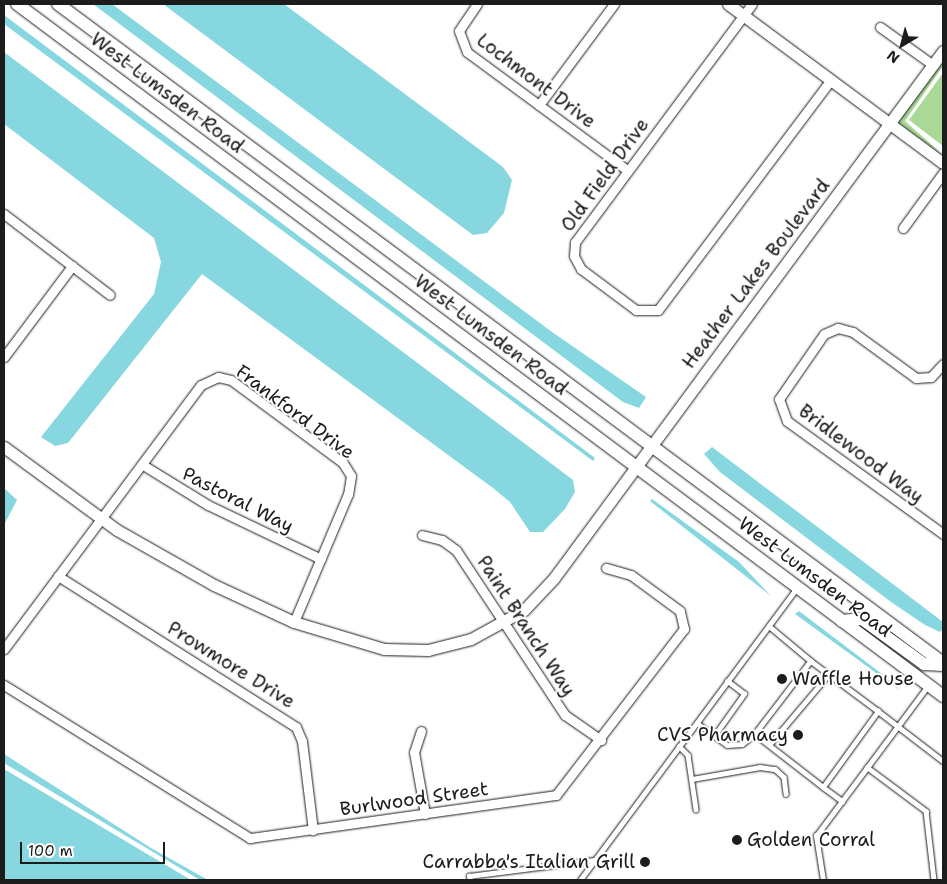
<!DOCTYPE html>
<html>
<head>
<meta charset="utf-8">
<style>
	body { margin:0 }
	#map { position:relative; width:947px; height:884px; overflow:hidden; background:#fff; font-family:"Shantell Sans",sans-serif }
	div>[style] { position:absolute }
	[style*='--x'] { left:calc(var(--x)*1px); top:calc(var(--y)*1px); width:calc(var(--w)*1px); rotate:calc(var(--a)*1deg) }
	.green>* { inset:0; background:#aad897 }
	.water>* { inset:0; background:#86d7df }
	.roads { filter:drop-shadow(0 0 1px #1c1c1c) drop-shadow(0 0 1px #1c1c1c) }
	.service>* { height:4.5px; margin:-2.25px; padding:0 2.25px; transform-origin:2.25px; border-radius:2.25px; background:#fff }
	.minor>* { height:9px; margin:-4.5px; padding:0 4.5px; transform-origin:4.5px; border-radius:4.5px; background:#fff }
	.tertiary>* { height:11px; margin:-5.5px; padding:0 5.5px; transform-origin:5.5px; border-radius:5.5px; background:#fff }
	.secondary>* { height:12px; margin:-6px; padding:0 6px; transform-origin:6px; border-radius:6px; background:#fff }
	.dots>* { width:14px; height:14px; translate:-50% -50%; box-sizing:border-box; border:2px solid #fff; border-radius:50% }
	span { translate:-50% -50%; white-space:nowrap; text-align:center; line-height:1.15; -webkit-text-stroke:4px #fff; paint-order:stroke }
	.street-label { font-size:19px; color:#1c1c1c }
	.poi-label { font-size:19px; color:#1c1c1c }
	.left { translate:0 -50%; text-align:left }
	.right { translate:-100% -50%; text-align:right }
	.frame { position:absolute; inset:0; border:5px solid #1c1c1c; pointer-events:none }
	.north { position:absolute; left:877px; top:20px; width:50px; height:50px; -webkit-text-stroke:4px #fff; paint-order:stroke; rotate:217deg; font-size:14px; font-weight:700; line-height:20px; text-align:center; color:#1c1c1c }
	.north::after { content:''; display:block; margin:auto; width:18px; height:22px; background:#1c1c1c; clip-path:polygon(50% 0,100% 100%,50% 72%,0 100%) }
	.scale { position:absolute; left:20px; top:842px; width:145px; height:22px; box-sizing:border-box; border:2px solid #1c1c1c; border-top:0; padding-left:6px; font-size:15px; line-height:18px; white-space:nowrap; color:#1c1c1c; -webkit-text-stroke:4px #fff; paint-order:stroke }
</style>
</head>
<body>
<div id="map">
	<div class="green">
		<i style="clip-path:polygon(943px 59px,943px 66px,905px 121px,943px 155px,897px 122px)"></i>
		<i style="clip-path:polygon(943px 73px,943px 146px,909px 120px)"></i>
	</div>
	<div class="water">
		<i style="clip-path:polygon(93px 4px,112px 4px,552px 332px,646px 397px,639px 408px,623px 402px)"></i>
		<i style="clip-path:polygon(163px 4px,284px 4px,503px 167px,512px 180px,504px 213px,487px 233px,473px 235px)"></i>
		<i style="clip-path:polygon(4px 15px,595px 458px,593px 461px,4px 24px)"></i>
		<i style="clip-path:polygon(4px 52px,573px 480px,575px 492px,565px 509px,543px 532px,530px 532px,510px 502px,493px 488px,202px 274px,68px 443px,55px 446px,41px 437px,154px 294px,161px 262px,154px 238px,4px 124px)"></i>
		<i style="clip-path:polygon(712px 447px,943px 622px,943px 629px,940px 632px,925px 625px,891px 602px,720px 472px,704px 454px)"></i>
		<i style="clip-path:polygon(4px 488px,17px 500px,4px 525px)"></i>
		<i style="clip-path:polygon(652px 499px,739px 562px,771px 596px,650px 501px)"></i>
		<i style="clip-path:polygon(799px 611px,882px 674px,901px 691px,795px 614px)"></i>
		<i style="clip-path:polygon(4px 754px,151px 848px,208px 880px,200px 880px,4px 763px)"></i>
		<i style="clip-path:polygon(4px 769px,191px 880px,4px 880px)"></i>
	</div>
	<div class="roads">
		<div class="service">
			<i style="--x:769;--y:626;--w:55;--a:39.8"></i>
			<i style="--x:811;--y:661;--w:92;--a:127.5"></i>
			<i style="--x:755;--y:734;--w:86;--a:37.9"></i>
			<i style="--x:823;--y:787;--w:94;--a:-54.1"></i>
			<i style="--x:878;--y:711;--w:82;--a:37.6"></i>
			<i style="--x:811;--y:661;--w:84;--a:36.7"></i>
			<i style="--x:697;--y:723;--w:37;--a:36"></i>
			<i style="--x:727;--y:745;--w:15;--a:-4"></i>
			<i style="--x:742;--y:744;--w:16;--a:-38"></i>
			<i style="--x:714;--y:736;--w:52;--a:-54.5"></i>
			<i style="--x:744;--y:694;--w:21;--a:-143"></i>
			<i style="--x:769;--y:745;--w:93;--a:-49.8"></i>
			<i style="--x:679;--y:746;--w:13;--a:45"></i>
			<i style="--x:688;--y:755;--w:55;--a:81.6"></i>
			<i style="--x:867;--y:767;--w:74;--a:36.7"></i>
			<i style="--x:926;--y:811;--w:69;--a:83.4"></i>
			<i style="--x:692;--y:779;--w:69;--a:-10"></i>
			<i style="--x:760;--y:767;--w:15;--a:8"></i>
			<i style="--x:775;--y:769;--w:12;--a:42"></i>
			<i style="--x:784;--y:777;--w:17;--a:83"></i>
			<i style="--x:823;--y:787;--w:24;--a:36"></i>
			<i style="--x:470;--y:880;--w:4;--a:-104"></i>
			<i style="--x:469;--y:876;--w:126;--a:-7.3"></i>
			<i style="--x:580;--y:880;--w:364;--a:-53.4"></i>
			<i style="--x:823;--y:880;--w:45;--a:-99"></i>
			<i style="--x:816;--y:836;--w:187;--a:-53.3"></i>
		</div>
		<div class="minor">
			<i style="--x:477;--y:4;--w:32;--a:124"></i>
			<i style="--x:459;--y:31;--w:22;--a:69"></i>
			<i style="--x:467;--y:52;--w:199;--a:36.4"></i>
			<i style="--x:752;--y:4;--w:297;--a:126.6"></i>
			<i style="--x:575;--y:242;--w:14;--a:94"></i>
			<i style="--x:574;--y:256;--w:15;--a:62"></i>
			<i style="--x:581;--y:269;--w:69;--a:36.7"></i>
			<i style="--x:636;--y:310;--w:22;--a:0"></i>
			<i style="--x:658;--y:310;--w:288;--a:-53.1"></i>
			<i style="--x:880;--y:27;--w:65;--a:35.6"></i>
			<i style="--x:539;--y:105;--w:126;--a:-53.4"></i>
			<i style="--x:4;--y:214;--w:133;--a:37.4"></i>
			<i style="--x:903;--y:228;--w:68;--a:-54"></i>
			<i style="--x:4;--y:357;--w:114;--a:-53.2"></i>
			<i style="--x:943;--y:364;--w:18;--a:133"></i>
			<i style="--x:931;--y:377;--w:15;--a:176"></i>
			<i style="--x:916;--y:378;--w:78;--a:-143.9"></i>
			<i style="--x:853;--y:332;--w:16;--a:-165"></i>
			<i style="--x:838;--y:328;--w:15;--a:157"></i>
			<i style="--x:824;--y:334;--w:79;--a:124.7"></i>
			<i style="--x:779;--y:399;--w:23;--a:70"></i>
			<i style="--x:787;--y:421;--w:193;--a:35.9"></i>
			<i style="--x:143;--y:465;--w:76;--a:31.6"></i>
			<i style="--x:208;--y:505;--w:125;--a:25.5"></i>
			<i style="--x:422;--y:535;--w:21;--a:14"></i>
			<i style="--x:442;--y:540;--w:17;--a:36"></i>
			<i style="--x:456;--y:550;--w:198;--a:56.6"></i>
			<i style="--x:565;--y:715;--w:44;--a:34.8"></i>
			<i style="--x:58;--y:576;--w:282;--a:32.4"></i>
			<i style="--x:296;--y:727;--w:15;--a:67"></i>
			<i style="--x:302;--y:741;--w:90;--a:83"></i>
			<i style="--x:4;--y:649;--w:329;--a:-53.3"></i>
			<i style="--x:201;--y:385;--w:19;--a:-25"></i>
			<i style="--x:218;--y:377;--w:13;--a:13"></i>
			<i style="--x:231;--y:380;--w:139;--a:36.5"></i>
			<i style="--x:343;--y:463;--w:15;--a:58"></i>
			<i style="--x:351;--y:476;--w:18;--a:99"></i>
			<i style="--x:348;--y:494;--w:139;--a:112.9"></i>
			<i style="--x:4;--y:685;--w:290;--a:31.9"></i>
			<i style="--x:250;--y:838;--w:309;--a:-8"></i>
			<i style="--x:556;--y:795;--w:210;--a:-52.4"></i>
			<i style="--x:684;--y:629;--w:18;--a:-103"></i>
			<i style="--x:680;--y:611;--w:61;--a:-143.7"></i>
			<i style="--x:631;--y:575;--w:26;--a:-164"></i>
			<i style="--x:421;--y:731;--w:22;--a:108"></i>
			<i style="--x:414;--y:752;--w:63;--a:79.9"></i>
		</div>
		<div class="tertiary">
			<i style="--x:728;--y:4;--w:267;--a:36.5"></i>
			<i style="--x:4;--y:447;--w:140;--a:36.3"></i>
			<i style="--x:117;--y:530;--w:112;--a:29.6"></i>
			<i style="--x:214;--y:585;--w:88;--a:24.8"></i>
			<i style="--x:294;--y:622;--w:94;--a:16.7"></i>
			<i style="--x:384;--y:649;--w:44;--a:1.3"></i>
			<i style="--x:428;--y:650;--w:44;--a:-14.3"></i>
			<i style="--x:471;--y:639;--w:60;--a:-28.7"></i>
			<i style="--x:524;--y:610;--w:44;--a:-46.8"></i>
			<i style="--x:554;--y:578;--w:655;--a:-53.57"></i>
		</div>
		<div class="secondary">
			<i style="--x:17;--y:4;--w:1156;--a:36.77"></i>
			<i style="--x:58;--y:4;--w:1103;--a:36.67"></i>
			<i style="--x:842;--y:621;--w:20;--a:-6"></i>
			<i style="--x:862;--y:619;--w:77;--a:36"></i>
			<i style="--x:924;--y:664;--w:19;--a:3"></i>
		</div>
	</div>
	<div class="dots">
		<i style="left:782px;top:679px;background:#1c1c1c"></i>
		<i style="left:798px;top:735px;background:#1c1c1c"></i>
		<i style="left:737px;top:840px;background:#1c1c1c"></i>
		<i style="left:645px;top:862px;background:#1c1c1c"></i>
	</div>
	<div class="street-label">
		<span style="left:536px;top:81px;rotate:37deg">Lochmont Drive</span>
		<span style="left:167px;top:93px;rotate:37deg">West Lumsden Road</span>
		<span style="left:605px;top:175px;rotate:-54deg">Old Field Drive</span>
		<span style="left:756px;top:274px;rotate:-53deg">Heather Lakes Boulevard</span>
		<span style="left:491px;top:335px;rotate:37deg">West Lumsden Road</span>
		<span style="left:295px;top:412px;rotate:37deg">Frankford Drive</span>
		<span style="left:861px;top:454px;rotate:37deg">Bridlewood Way</span>
		<span style="left:238px;top:500px;rotate:27deg">Pastoral Way</span>
		<span style="left:815px;top:577px;rotate:37deg">West Lumsden Road</span>
		<span style="left:526px;top:626px;rotate:57deg">Paint Branch Way</span>
		<span style="left:231px;top:665px;rotate:32deg">Prowmore Drive</span>
		<span style="left:414px;top:799px;rotate:-8deg">Burlwood Street</span>
	</div>
	<div class="poi-label">
		<span class="left" style="left:792px;top:679px">Waffle House</span>
		<span class="right" style="left:788px;top:735px">CVS Pharmacy</span>
		<span class="left" style="left:747px;top:840px">Golden Corral</span>
		<span class="right" style="left:635px;top:862px">Carrabba's Italian Grill</span>
	</div>
	<div class="frame"></div>
	<div class="north">N</div>
	<div class="scale">100 m</div>
</div>
</body>
</html>
